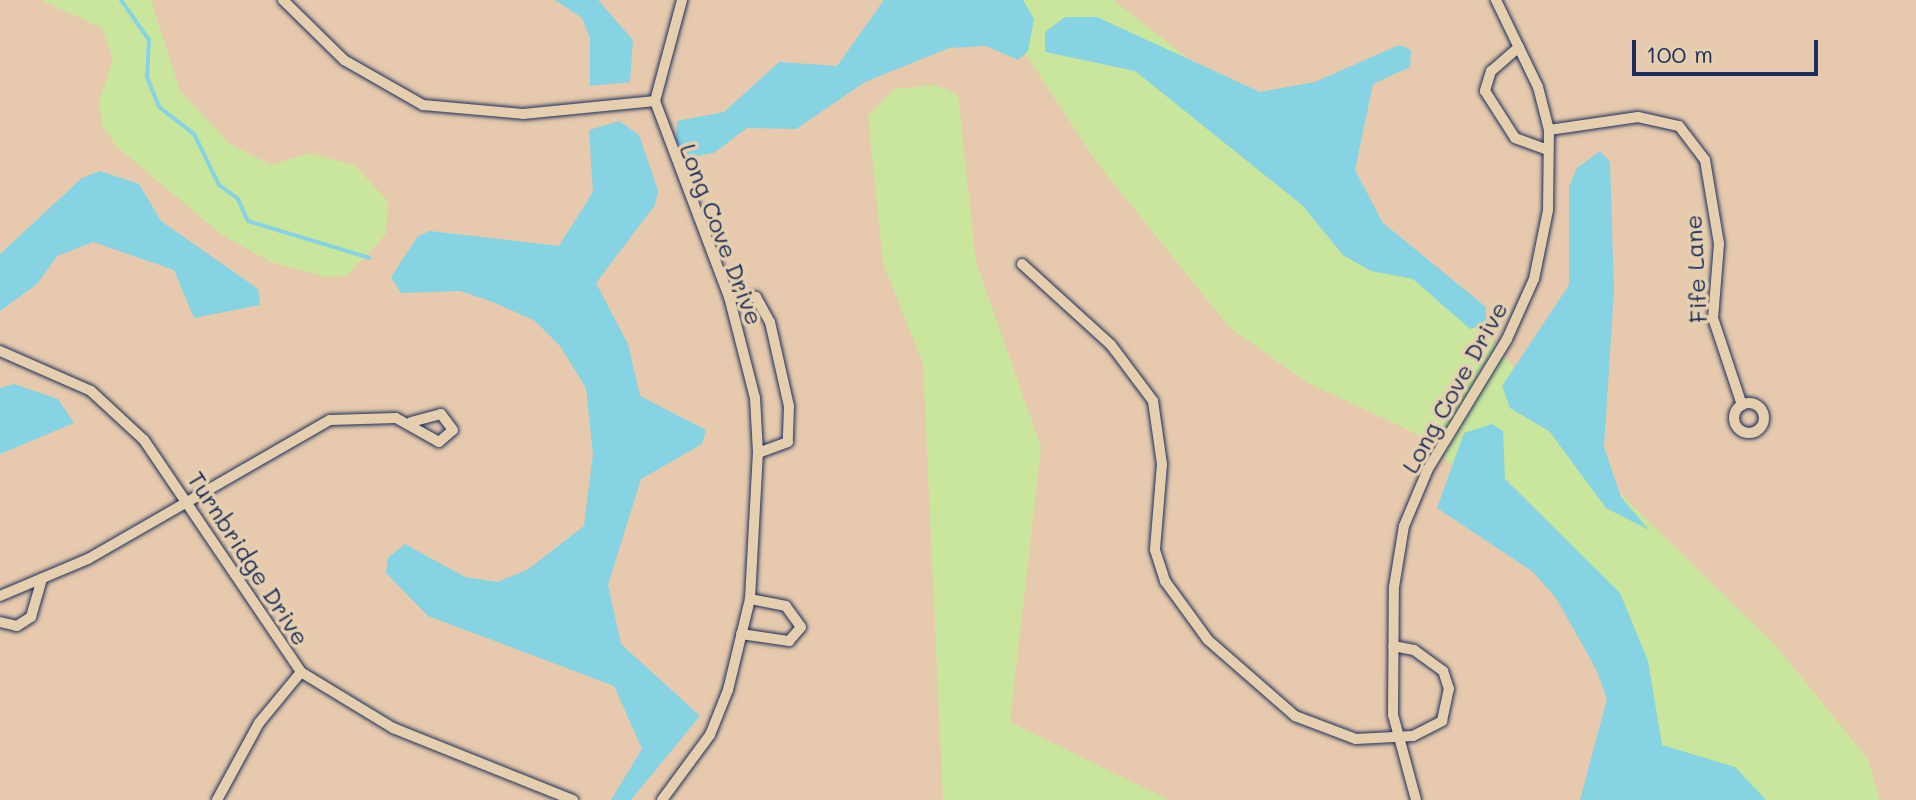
<!DOCTYPE html>
<html>
<head>
<meta charset="utf-8">
<style>
	body { margin:0 }
	#map { position:relative; width:1916px; height:800px; overflow:hidden; background:#e7caad; font-family:Mali,sans-serif }
	div>[style] { position:absolute }
	[style*='--x'] { left:calc(var(--x)*1px); top:calc(var(--y)*1px); width:calc(var(--w)*1px); rotate:calc(var(--a)*1deg) }
	.green>* { inset:0; background:#cae69d }
	.water>* { inset:0; background:#85d3e3 }
	.stream>* { height:4px; margin:-2px; padding:0 2px; transform-origin:2px; border-radius:2px; background:#85d3e3 }
	.roads { filter:drop-shadow(0 0 2px #1b2f5e) drop-shadow(0 0 2px #1b2f5e) }
	.street>* { height:10px; margin:-5px; padding:0 5px; transform-origin:5px; border-radius:5px; background:#e5cfae }
	.street>.ring { margin:-5px; padding:0; box-sizing:content-box; background:none; border:10px solid #e5cfae; border-radius:50% }
	span { translate:-50% -50%; white-space:nowrap; text-align:center; line-height:1.15; -webkit-text-stroke:7px #e5cfae; paint-order:stroke }
	.street-label { font-size:24px; color:#1b2f5e }
	.scale { position:absolute; left:1632px; top:40px; width:186px; height:36px; box-sizing:border-box; border:4px solid #1b2f5e; border-top:0; padding-left:10px; font-size:24px; line-height:28px; white-space:nowrap; color:#1b2f5e; -webkit-text-stroke:6px #e5cfae; paint-order:stroke }
</style>
</head>
<body>
<div id="map">
	<div class="green">
		<i style="clip-path:polygon(41px 0,151px 0,180px 91px,230px 144px,271px 165px,309px 153px,354px 165px,388px 201px,386px 234px,347px 276px,325px 277px,271px 262px,222px 235px,117px 147px,102px 125px,99px 102px,113px 59px,102px 28px)"></i>
		<i style="clip-path:polygon(990px 0,1113px 0,1286px 134px,1464px 305px,1589px 463px,1777px 647px,1867px 758px,1880px 800px,1678px 800px,1631px 693px,1517px 521px,1415px 433px,1308px 383px,1230px 328px,1097px 163px)"></i>
		<i style="clip-path:polygon(935px 85px,958px 95px,976px 262px,1041px 447px,1010px 722px,1169px 800px,943px 800px,923px 364px,883px 263px,868px 116px,894px 89px)"></i>
	</div>
	<div class="water">
		<i style="clip-path:polygon(555px 0,598px 0,633px 40px,630px 82px,590px 86px,590px 38px,582px 18px)"></i>
		<i style="clip-path:polygon(884px 0,1023px 0,1034px 19px,1028px 51px,1018px 60px,986px 46px,949px 48px,865px 82px,796px 129px,747px 128px,714px 153px,686px 158px,676px 141px,677px 121px,724px 112px,779px 62px,837px 66px)"></i>
		<i style="clip-path:polygon(1065px 17px,1097px 17px,1260px 92px,1315px 82px,1399px 45px,1411px 50px,1410px 67px,1373px 84px,1355px 170px,1383px 223px,1486px 307px,1486px 324px,1470px 329px,1413px 279px,1371px 271px,1343px 255px,1302px 205px,1135px 71px,1045px 52px,1045px 32px)"></i>
		<i style="clip-path:polygon(619px 121px,639px 135px,658px 190px,655px 205px,596px 283px,628px 344px,640px 396px,706px 430px,702px 444px,641px 479px,608px 585px,621px 644px,700px 716px,631px 800px,611px 800px,642px 749px,614px 686px,428px 616px,386px 573px,388px 558px,405px 544px,465px 577px,497px 582px,527px 570px,584px 526px,593px 454px,586px 388px,560px 346px,535px 321px,493px 302px,460px 291px,401px 293px,391px 277px,418px 236px,430px 231px,559px 246px,593px 192px,589px 130px)"></i>
		<i style="clip-path:polygon(1600px 151px,1610px 162px,1614px 290px,1604px 447px,1621px 497px,1649px 530px,1606px 508px,1549px 431px,1510px 408px,1502px 386px,1569px 285px,1569px 187px,1577px 168px)"></i>
		<i style="clip-path:polygon(100px 171px,139px 184px,161px 221px,258px 289px,260px 305px,194px 318px,174px 270px,93px 242px,57px 256px,37px 284px,0 311px,0 254px,82px 178px)"></i>
		<i style="clip-path:polygon(14px 384px,58px 399px,74px 423px,0 454px,0 388px)"></i>
		<i style="clip-path:polygon(1492px 424px,1503px 431px,1505px 479px,1620px 593px,1648px 661px,1662px 745px,1735px 767px,1766px 800px,1580px 800px,1607px 699px,1596px 669px,1556px 598px,1533px 572px,1437px 508px,1464px 433px)"></i>
	</div>
	<div class="stream">
		<i style="--x:121;--y:0;--w:49;--a:55"></i>
		<i style="--x:149;--y:40;--w:37;--a:93"></i>
		<i style="--x:147;--y:77;--w:32;--a:68"></i>
		<i style="--x:159;--y:107;--w:44;--a:37.6"></i>
		<i style="--x:194;--y:134;--w:57;--a:63.9"></i>
		<i style="--x:219;--y:185;--w:24;--a:36"></i>
		<i style="--x:238;--y:199;--w:24;--a:66"></i>
		<i style="--x:248;--y:221;--w:127;--a:16.9"></i>
	</div>
	<div class="roads">
		<div class="street">
			<i style="--x:283;--y:0;--w:86;--a:44.5"></i>
			<i style="--x:344;--y:60;--w:91;--a:29.7"></i>
			<i style="--x:423;--y:105;--w:100;--a:5.1"></i>
			<i style="--x:523;--y:114;--w:133;--a:-5.6"></i>
			<i style="--x:1519;--y:47;--w:37;--a:139"></i>
			<i style="--x:1491;--y:71;--w:21;--a:107"></i>
			<i style="--x:1485;--y:91;--w:56;--a:57.4"></i>
			<i style="--x:1515;--y:138;--w:35;--a:20"></i>
			<i style="--x:1549;--y:130;--w:90;--a:-8.3"></i>
			<i style="--x:1638;--y:117;--w:42;--a:12.4"></i>
			<i style="--x:1679;--y:126;--w:43;--a:52.6"></i>
			<i style="--x:1705;--y:160;--w:85;--a:80.5"></i>
			<i style="--x:1719;--y:244;--w:74;--a:94.6"></i>
			<i style="--x:1713;--y:318;--w:92;--a:71.6"></i>
			<i style="--x:1022;--y:264;--w:120;--a:42.3"></i>
			<i style="--x:1111;--y:345;--w:70;--a:53.1"></i>
			<i style="--x:1153;--y:401;--w:64;--a:81.9"></i>
			<i style="--x:1162;--y:464;--w:86;--a:94.7"></i>
			<i style="--x:1155;--y:550;--w:33;--a:72"></i>
			<i style="--x:1165;--y:581;--w:73;--a:53.9"></i>
			<i style="--x:1208;--y:640;--w:116;--a:41.1"></i>
			<i style="--x:1295;--y:716;--w:65;--a:20.7"></i>
			<i style="--x:1356;--y:739;--w:57;--a:-3"></i>
			<i style="--x:1413;--y:736;--w:33;--a:-27"></i>
			<i style="--x:1442;--y:721;--w:33;--a:-78"></i>
			<i style="--x:1449;--y:689;--w:19;--a:-108"></i>
			<i style="--x:1443;--y:671;--w:36;--a:-144"></i>
			<i style="--x:1414;--y:650;--w:21;--a:-169"></i>
			<i style="--x:729;--y:297;--w:27;--a:0"></i>
			<i style="--x:756;--y:297;--w:29;--a:61"></i>
			<i style="--x:770;--y:322;--w:86;--a:77.3"></i>
			<i style="--x:789;--y:406;--w:36;--a:92"></i>
			<i style="--x:788;--y:442;--w:32;--a:160"></i>
			<i style="--x:0;--y:351;--w:99;--a:23.7"></i>
			<i style="--x:91;--y:391;--w:72;--a:42.8"></i>
			<i style="--x:144;--y:440;--w:280;--a:55.9"></i>
			<i style="--x:301;--y:672;--w:108;--a:31.3"></i>
			<i style="--x:393;--y:728;--w:194;--a:21.8"></i>
			<i class="ring" style="left:1734px;top:403px;width:20px;height:20px"></i>
			<i style="--x:0;--y:596;--w:95;--a:-22.8"></i>
			<i style="--x:88;--y:559;--w:279;--a:-29.9"></i>
			<i style="--x:330;--y:420;--w:66;--a:-1.7"></i>
			<i style="--x:396;--y:418;--w:49;--a:29.2"></i>
			<i style="--x:439;--y:442;--w:18;--a:-41"></i>
			<i style="--x:453;--y:430;--w:20;--a:-127"></i>
			<i style="--x:441;--y:414;--w:31;--a:165"></i>
			<i style="--x:0;--y:622;--w:17;--a:13"></i>
			<i style="--x:17;--y:626;--w:17;--a:-33"></i>
			<i style="--x:31;--y:617;--w:40;--a:-74"></i>
			<i style="--x:741;--y:634;--w:49;--a:8.3"></i>
			<i style="--x:789;--y:641;--w:18;--a:-49"></i>
			<i style="--x:801;--y:627;--w:26;--a:-126"></i>
			<i style="--x:786;--y:606;--w:37;--a:-169"></i>
			<i style="--x:217;--y:800;--w:88;--a:-61.4"></i>
			<i style="--x:259;--y:723;--w:66;--a:-50.5"></i>
			<i style="--x:662;--y:800;--w:81;--a:-53.6"></i>
			<i style="--x:710;--y:735;--w:48;--a:-68.2"></i>
			<i style="--x:728;--y:690;--w:94;--a:-76.4"></i>
			<i style="--x:750;--y:599;--w:146;--a:-86.9"></i>
			<i style="--x:758;--y:453;--w:55;--a:-93.1"></i>
			<i style="--x:755;--y:398;--w:104;--a:-104.4"></i>
			<i style="--x:729;--y:297;--w:210;--a:-110.7"></i>
			<i style="--x:655;--y:101;--w:105;--a:-75"></i>
			<i style="--x:1416;--y:800;--w:88;--a:-105.1"></i>
			<i style="--x:1393;--y:715;--w:128;--a:-89.6"></i>
			<i style="--x:1394;--y:587;--w:62;--a:-80.7"></i>
			<i style="--x:1404;--y:526;--w:62;--a:-67.2"></i>
			<i style="--x:1428;--y:469;--w:152;--a:-58.7"></i>
			<i style="--x:1507;--y:339;--w:66;--a:-65.8"></i>
			<i style="--x:1534;--y:279;--w:70;--a:-78.5"></i>
			<i style="--x:1548;--y:210;--w:80;--a:-89.3"></i>
			<i style="--x:1549;--y:130;--w:44;--a:-104.3"></i>
			<i style="--x:1538;--y:87;--w:97;--a:-115.8"></i>
		</div>
	</div>
	<div class="street-label">
		<span style="left:722px;top:234px;rotate:69deg">Long Cove Drive</span>
		<span style="left:1695px;top:269px;rotate:-93deg">Fife Lane</span>
		<span style="left:1454px;top:387px;rotate:-61deg">Long Cove Drive</span>
		<span style="left:249px;top:558px;rotate:57deg">Turnbridge Drive</span>
	</div>
	<div class="scale">100 m</div>
</div>
</body>
</html>
